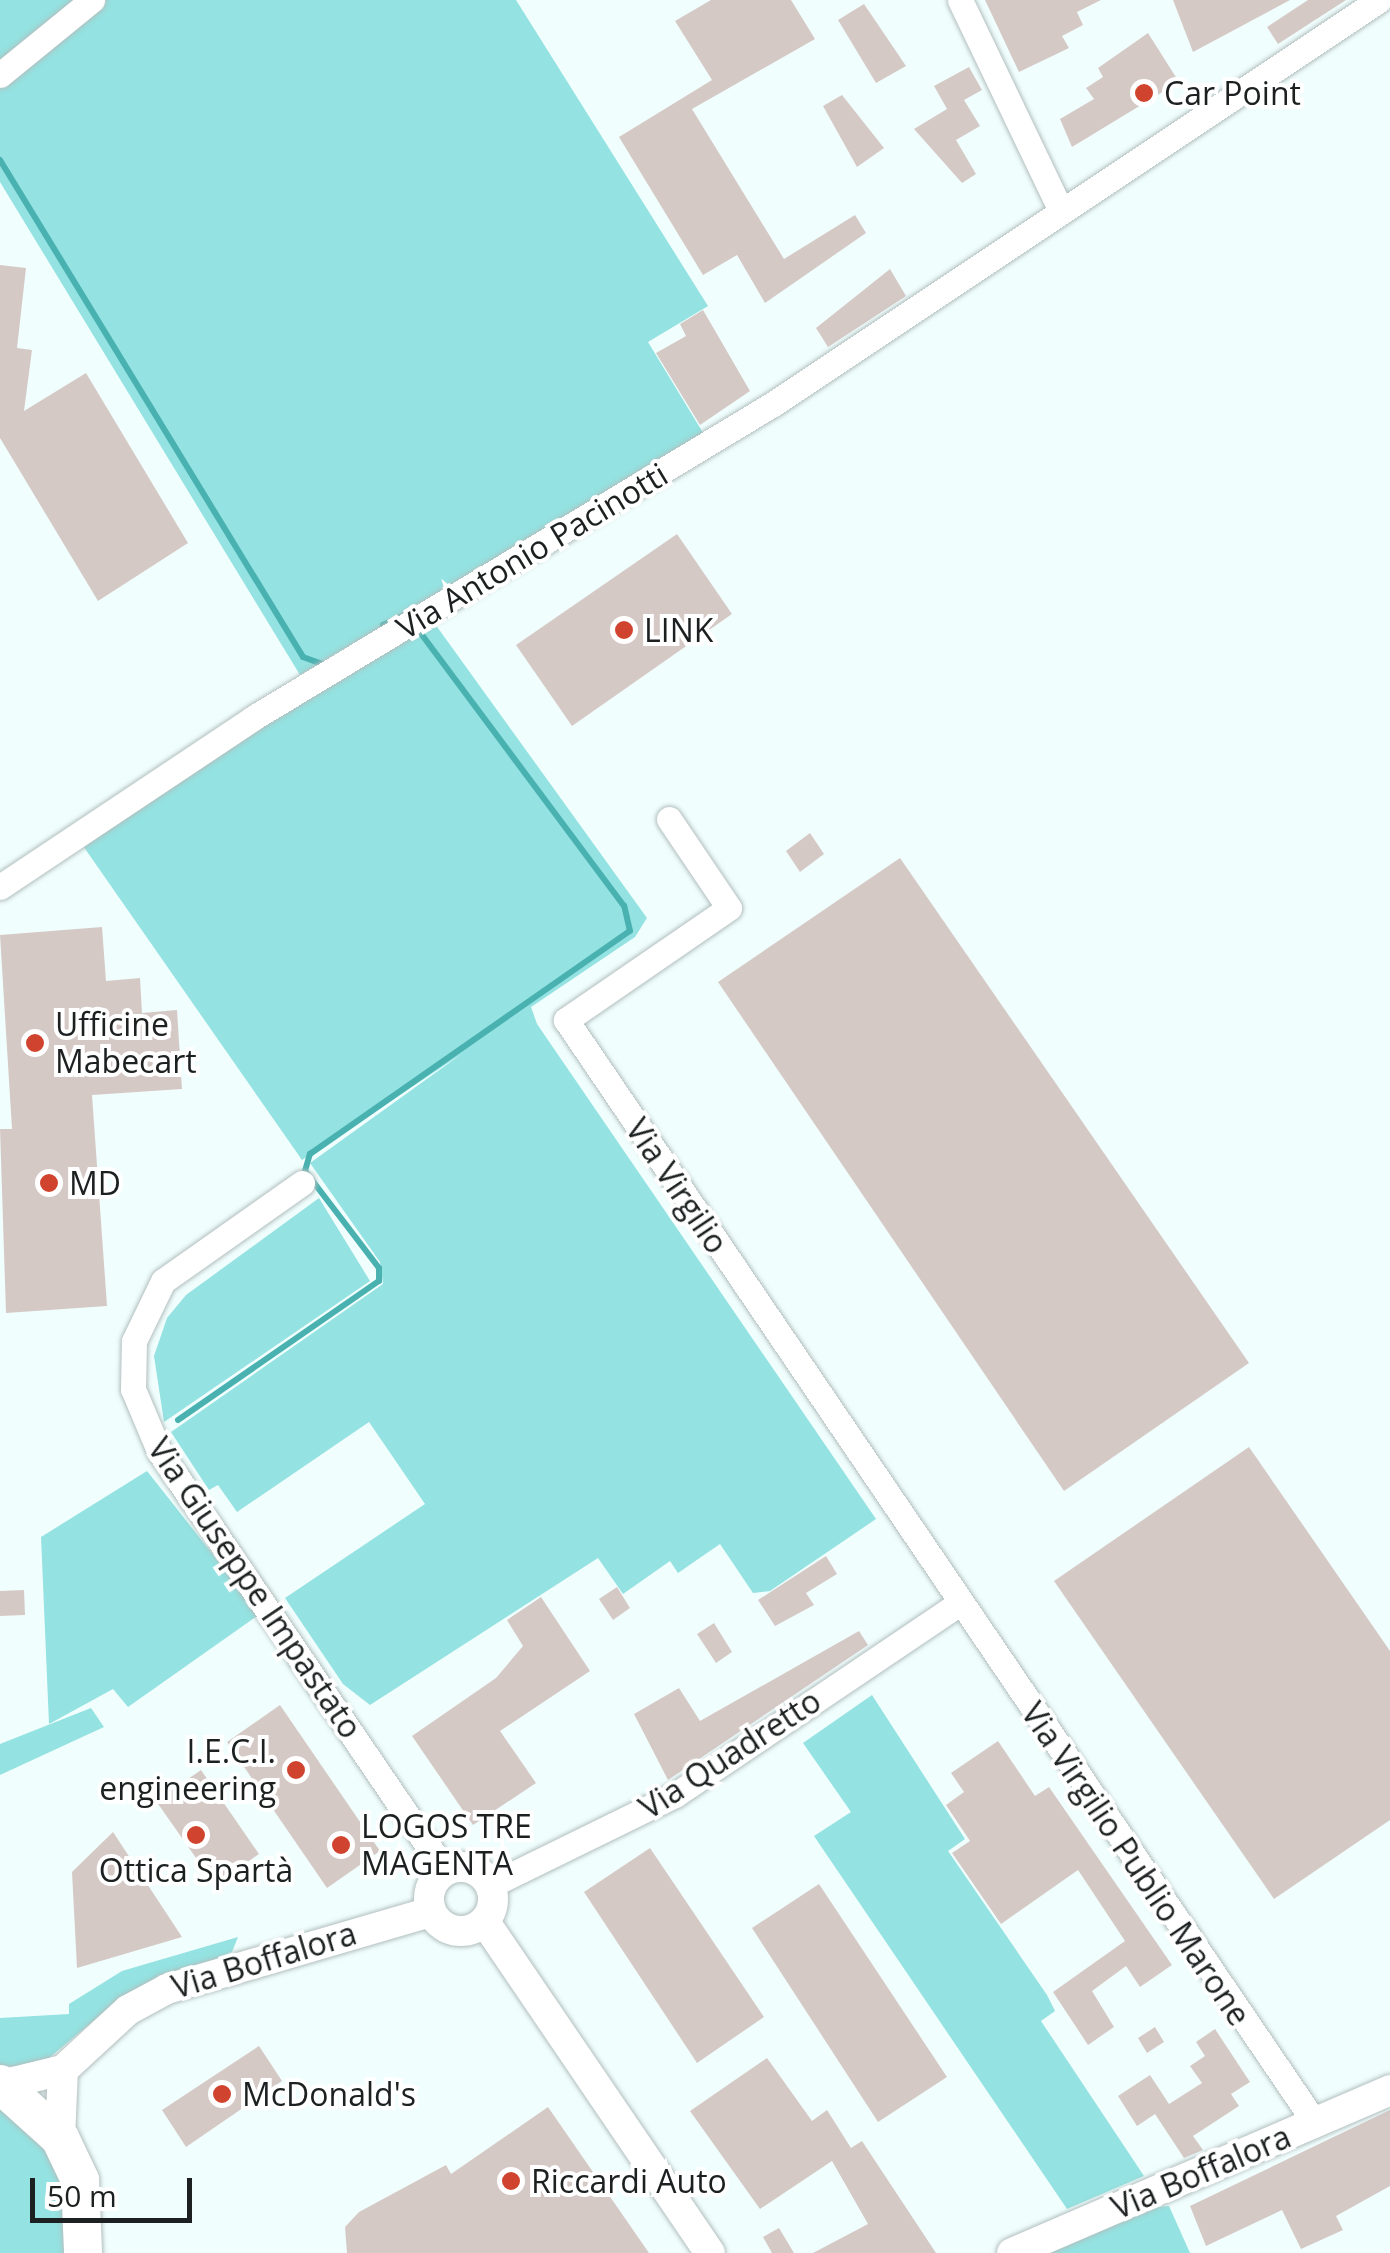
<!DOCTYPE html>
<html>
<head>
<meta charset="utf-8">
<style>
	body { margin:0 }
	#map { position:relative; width:1390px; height:2253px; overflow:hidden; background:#f1fefe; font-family:"Open Sans",sans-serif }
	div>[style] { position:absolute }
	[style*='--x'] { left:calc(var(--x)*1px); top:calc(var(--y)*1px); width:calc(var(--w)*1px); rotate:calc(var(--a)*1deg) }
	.green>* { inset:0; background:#94e2e1 }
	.stream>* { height:6px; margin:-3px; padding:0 3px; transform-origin:3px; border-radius:3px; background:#49b2b1 }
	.building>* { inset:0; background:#d5c9c6 }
	.roads { filter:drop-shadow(0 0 2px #b2bebe) drop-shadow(0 0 2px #b2bebe) }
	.minor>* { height:25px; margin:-12.5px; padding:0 12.5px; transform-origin:12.5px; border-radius:12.5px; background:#fff }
	.tertiary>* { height:30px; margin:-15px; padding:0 15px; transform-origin:15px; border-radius:15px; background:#fff }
	.tertiary>.ring { margin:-15px; padding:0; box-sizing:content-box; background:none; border:30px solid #fff; border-radius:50% }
	.primary>* { height:38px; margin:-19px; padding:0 19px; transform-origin:19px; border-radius:19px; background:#fff }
	.dots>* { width:28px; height:28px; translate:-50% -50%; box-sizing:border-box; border:5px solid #fff; border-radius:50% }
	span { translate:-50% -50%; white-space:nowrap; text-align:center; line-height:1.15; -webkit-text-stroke:8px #fff; paint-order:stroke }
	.poi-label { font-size:32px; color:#1c2020 }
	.left { translate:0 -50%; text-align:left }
	.right { translate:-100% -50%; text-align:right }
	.street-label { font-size:32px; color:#1c2020 }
	.scale { position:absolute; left:30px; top:2178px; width:162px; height:45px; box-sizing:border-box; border:5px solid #1c2020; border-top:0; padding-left:12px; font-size:30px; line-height:35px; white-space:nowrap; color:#1c2020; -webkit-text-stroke:8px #fff; paint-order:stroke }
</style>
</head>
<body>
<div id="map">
	<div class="green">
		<i style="clip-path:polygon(0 0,516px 0,708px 306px,648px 342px,705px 436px,300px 675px,0 182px)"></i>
		<i style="clip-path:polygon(430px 617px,647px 918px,635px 937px,531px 1007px,537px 1024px,876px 1519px,770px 1591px,753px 1593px,720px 1544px,678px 1573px,670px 1561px,623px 1594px,598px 1558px,370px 1705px,343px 1684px,285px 1598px,425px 1504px,369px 1422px,237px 1512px,218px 1485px,209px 1490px,171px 1432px,383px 1284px,380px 1262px,310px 1163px,463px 1053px,302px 1160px,81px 843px)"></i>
		<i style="clip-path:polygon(319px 1198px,370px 1281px,164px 1422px,154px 1356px,167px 1318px,186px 1295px)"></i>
		<i style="clip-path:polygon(147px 1471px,260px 1614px,128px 1707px,113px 1689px,49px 1724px,41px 1537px)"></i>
		<i style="clip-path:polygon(872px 1695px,965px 1839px,948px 1851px,1047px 1995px,1055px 2011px,1041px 2021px,1144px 2176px,1067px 2209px,814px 1836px,851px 1812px,803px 1743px)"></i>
		<i style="clip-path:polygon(91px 1708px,104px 1727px,0 1775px,0 1744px)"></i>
		<i style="clip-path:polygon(238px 1937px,232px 1952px,105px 2011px,42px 2064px,0 2067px,0 2018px,69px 2014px,69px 2004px,122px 1971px)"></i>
		<i style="clip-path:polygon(0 2106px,50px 2154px,67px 2199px,67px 2253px,0 2253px)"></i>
		<i style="clip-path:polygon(1169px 2206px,1190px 2253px,1036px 2253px,1146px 2208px)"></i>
	</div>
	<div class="stream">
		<i style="--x:0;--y:160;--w:582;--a:58.63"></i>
		<i style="--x:303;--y:657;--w:20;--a:20"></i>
		<i style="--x:383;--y:625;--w:26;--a:-25"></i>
		<i style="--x:178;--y:1420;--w:244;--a:-34.7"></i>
		<i style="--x:379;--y:1281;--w:13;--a:-90"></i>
		<i style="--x:379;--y:1268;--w:122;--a:-127.3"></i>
		<i style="--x:305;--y:1171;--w:18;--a:-74"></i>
		<i style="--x:310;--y:1154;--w:390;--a:-34.9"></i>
		<i style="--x:630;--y:931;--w:26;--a:-103"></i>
		<i style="--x:624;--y:906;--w:347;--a:-126.7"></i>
	</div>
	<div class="building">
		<i style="clip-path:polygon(711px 0,791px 0,815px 39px,692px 109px,784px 259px,855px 215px,866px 233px,765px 303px,737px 255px,703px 275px,619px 137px,712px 80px,675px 21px)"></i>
		<i style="clip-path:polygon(985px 0,1101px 0,1077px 12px,1083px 25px,1062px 36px,1069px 48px,1019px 72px)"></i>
		<i style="clip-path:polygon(1173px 0,1290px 0,1193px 52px)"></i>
		<i style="clip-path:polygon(1346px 0,1278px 44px,1267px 27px,1308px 0)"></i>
		<i style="clip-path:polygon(864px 4px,906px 66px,876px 83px,838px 20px)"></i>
		<i style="clip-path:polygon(1148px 33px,1179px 82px,1072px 147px,1060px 119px,1094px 99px,1086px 88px,1103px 77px,1098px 68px)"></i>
		<i style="clip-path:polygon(969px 67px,982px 90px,964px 100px,980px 126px,956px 140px,976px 174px,962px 183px,914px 129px,947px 109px,934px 86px)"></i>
		<i style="clip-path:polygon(842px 95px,884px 148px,857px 167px,823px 106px)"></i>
		<i style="clip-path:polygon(0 265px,26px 268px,17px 348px,32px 350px,24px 411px,86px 373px,188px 543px,98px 601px,0 438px)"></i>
		<i style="clip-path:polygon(890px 269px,906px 296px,828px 347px,816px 328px)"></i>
		<i style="clip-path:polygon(703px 310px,750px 391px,700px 425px,656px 353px,686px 336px,680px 324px)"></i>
		<i style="clip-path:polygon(677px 534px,732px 614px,572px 726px,516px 645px)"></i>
		<i style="clip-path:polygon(810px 833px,824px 854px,800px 872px,786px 851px)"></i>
		<i style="clip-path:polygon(900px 858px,1249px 1363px,1064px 1491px,718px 982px)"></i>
		<i style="clip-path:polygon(102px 927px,106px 981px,140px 978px,142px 1013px,177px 1010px,182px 1089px,92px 1095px,107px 1306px,6px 1313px,0 1129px,12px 1129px,0 935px)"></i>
		<i style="clip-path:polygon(1249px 1447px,1390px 1651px,1390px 1820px,1274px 1899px,1054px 1581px)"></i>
		<i style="clip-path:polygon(826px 1556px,837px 1574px,806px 1593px,814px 1605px,775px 1626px,758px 1600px)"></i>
		<i style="clip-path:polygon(617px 1587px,630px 1608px,613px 1620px,599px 1599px)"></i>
		<i style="clip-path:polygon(24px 1590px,25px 1615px,0 1616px,0 1591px)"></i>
		<i style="clip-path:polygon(541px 1597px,590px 1671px,500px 1731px,536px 1783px,473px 1825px,412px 1736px,496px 1678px,523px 1646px,507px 1620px)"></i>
		<i style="clip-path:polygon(714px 1623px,732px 1652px,716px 1663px,697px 1634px)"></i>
		<i style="clip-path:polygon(859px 1631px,868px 1645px,668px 1780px,634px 1714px,679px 1688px,700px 1721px)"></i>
		<i style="clip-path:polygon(280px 1705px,380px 1851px,327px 1888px,227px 1742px)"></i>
		<i style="clip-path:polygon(998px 1741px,1035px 1796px,1049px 1787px,1172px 1965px,1140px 1987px,1126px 1966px,1092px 1991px,1114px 2027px,1088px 2045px,1053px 1992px,1125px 1941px,1078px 1870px,1001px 1924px,952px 1853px,970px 1841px,946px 1805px,964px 1792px,951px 1773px)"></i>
		<i style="clip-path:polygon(201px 1770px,259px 1854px,215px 1885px,156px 1801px)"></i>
		<i style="clip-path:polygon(113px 1832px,182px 1937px,77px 1968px,72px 1872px)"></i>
		<i style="clip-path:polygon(650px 1848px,764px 2017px,697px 2063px,584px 1892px)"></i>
		<i style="clip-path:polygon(819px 1884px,947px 2077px,878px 2122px,752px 1928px)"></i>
		<i style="clip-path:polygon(1155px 2027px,1164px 2042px,1147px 2053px,1138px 2038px)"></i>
		<i style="clip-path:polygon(1215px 2029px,1250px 2082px,1231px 2094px,1239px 2106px,1193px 2136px,1203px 2150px,1184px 2158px,1155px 2114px,1137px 2126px,1118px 2096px,1150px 2075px,1169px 2104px,1202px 2083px,1190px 2066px,1205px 2056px,1196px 2042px)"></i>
		<i style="clip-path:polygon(259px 2046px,282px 2081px,186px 2147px,162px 2110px)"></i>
		<i style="clip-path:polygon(767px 2058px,812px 2121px,827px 2110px,851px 2148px,862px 2141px,936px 2253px,813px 2253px,868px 2224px,832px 2161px,760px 2209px,690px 2111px)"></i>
		<i style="clip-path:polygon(548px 2107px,649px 2253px,347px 2253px,345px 2227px,359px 2212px,446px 2165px,451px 2174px)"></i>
		<i style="clip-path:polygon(1390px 2110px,1390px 2186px,1336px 2216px,1343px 2230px,1301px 2249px,1282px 2210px,1206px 2246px,1190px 2206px)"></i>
		<i style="clip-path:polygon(779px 2228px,794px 2253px,772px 2253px,763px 2237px)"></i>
	</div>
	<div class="roads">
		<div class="minor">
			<i style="--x:960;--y:0;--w:229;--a:64.4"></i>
			<i style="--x:0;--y:75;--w:119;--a:-39.2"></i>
			<i style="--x:669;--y:819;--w:107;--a:56"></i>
			<i style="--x:729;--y:908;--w:198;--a:145.5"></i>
			<i style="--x:566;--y:1020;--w:1333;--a:55.82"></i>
			<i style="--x:0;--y:887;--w:304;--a:-33.7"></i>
			<i style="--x:253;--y:718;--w:607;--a:-31.13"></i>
			<i style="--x:773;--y:404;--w:728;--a:-33.69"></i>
			<i style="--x:302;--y:1183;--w:170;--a:144.8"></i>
			<i style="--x:163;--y:1281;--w:67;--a:115.8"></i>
			<i style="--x:134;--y:1341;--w:48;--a:91.2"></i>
			<i style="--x:133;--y:1389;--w:67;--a:67.2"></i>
			<i style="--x:159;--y:1451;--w:508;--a:55.75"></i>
			<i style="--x:491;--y:1885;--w:205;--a:-26.1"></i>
			<i style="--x:675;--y:1795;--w:341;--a:-34"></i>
		</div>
		<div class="tertiary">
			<i class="ring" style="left:429px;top:1867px;width:34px;height:34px"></i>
			<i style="--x:485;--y:1922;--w:400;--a:55.8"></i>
			<i style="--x:1;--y:2085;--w:64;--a:-13.6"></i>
			<i style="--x:63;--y:2070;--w:88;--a:-42.7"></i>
			<i style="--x:128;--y:2010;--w:44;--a:-28.3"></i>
			<i style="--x:167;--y:1989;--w:275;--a:-16.3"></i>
			<i style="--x:60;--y:2138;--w:68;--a:-87.5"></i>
			<i style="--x:1012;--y:2253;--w:412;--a:-23.3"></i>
		</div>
		<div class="primary">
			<i style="--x:0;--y:2084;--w:81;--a:42"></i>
			<i style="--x:60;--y:2138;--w:47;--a:64.5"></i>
			<i style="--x:80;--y:2180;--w:73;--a:87.6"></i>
		</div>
	</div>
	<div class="dots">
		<i style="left:1144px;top:93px;background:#d0442f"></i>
		<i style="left:624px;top:630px;background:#d0442f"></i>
		<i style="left:35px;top:1043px;background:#d0442f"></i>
		<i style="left:49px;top:1183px;background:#d0442f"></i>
		<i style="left:296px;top:1770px;background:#d0442f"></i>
		<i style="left:196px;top:1835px;background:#d0442f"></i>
		<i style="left:341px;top:1845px;background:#d0442f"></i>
		<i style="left:222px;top:2094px;background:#d0442f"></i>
		<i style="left:511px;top:2181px;background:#d0442f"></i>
	</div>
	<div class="poi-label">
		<span class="left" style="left:1164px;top:93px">Car Point</span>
		<span class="left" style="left:644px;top:630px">LINK</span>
		<span class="left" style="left:55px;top:1043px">Ufficine<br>Mabecart</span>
		<span class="left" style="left:69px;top:1183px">MD</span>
		<span class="right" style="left:276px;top:1770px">I.E.C.I.<br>engineering</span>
		<span class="left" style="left:361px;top:1845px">LOGOS TRE<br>MAGENTA</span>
		<span style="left:196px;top:1870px">Ottica Spartà</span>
		<span class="left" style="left:242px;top:2094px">McDonald's</span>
		<span class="left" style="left:531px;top:2181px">Riccardi Auto</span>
	</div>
	<div class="street-label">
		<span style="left:532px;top:551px;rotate:-31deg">Via Antonio Pacinotti</span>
		<span style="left:677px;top:1186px;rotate:56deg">Via Virgilio</span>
		<span style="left:255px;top:1588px;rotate:56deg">Via Giuseppe Impastato</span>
		<span style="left:730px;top:1754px;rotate:-33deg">Via Quadretto</span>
		<span style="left:1136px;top:1864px;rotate:56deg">Via Virgilio Publio Marone</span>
		<span style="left:264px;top:1960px;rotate:-17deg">Via Boffalora</span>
		<span style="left:1201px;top:2172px;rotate:-23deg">Via Boffalora</span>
	</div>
	<div class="scale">50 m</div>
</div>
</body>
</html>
